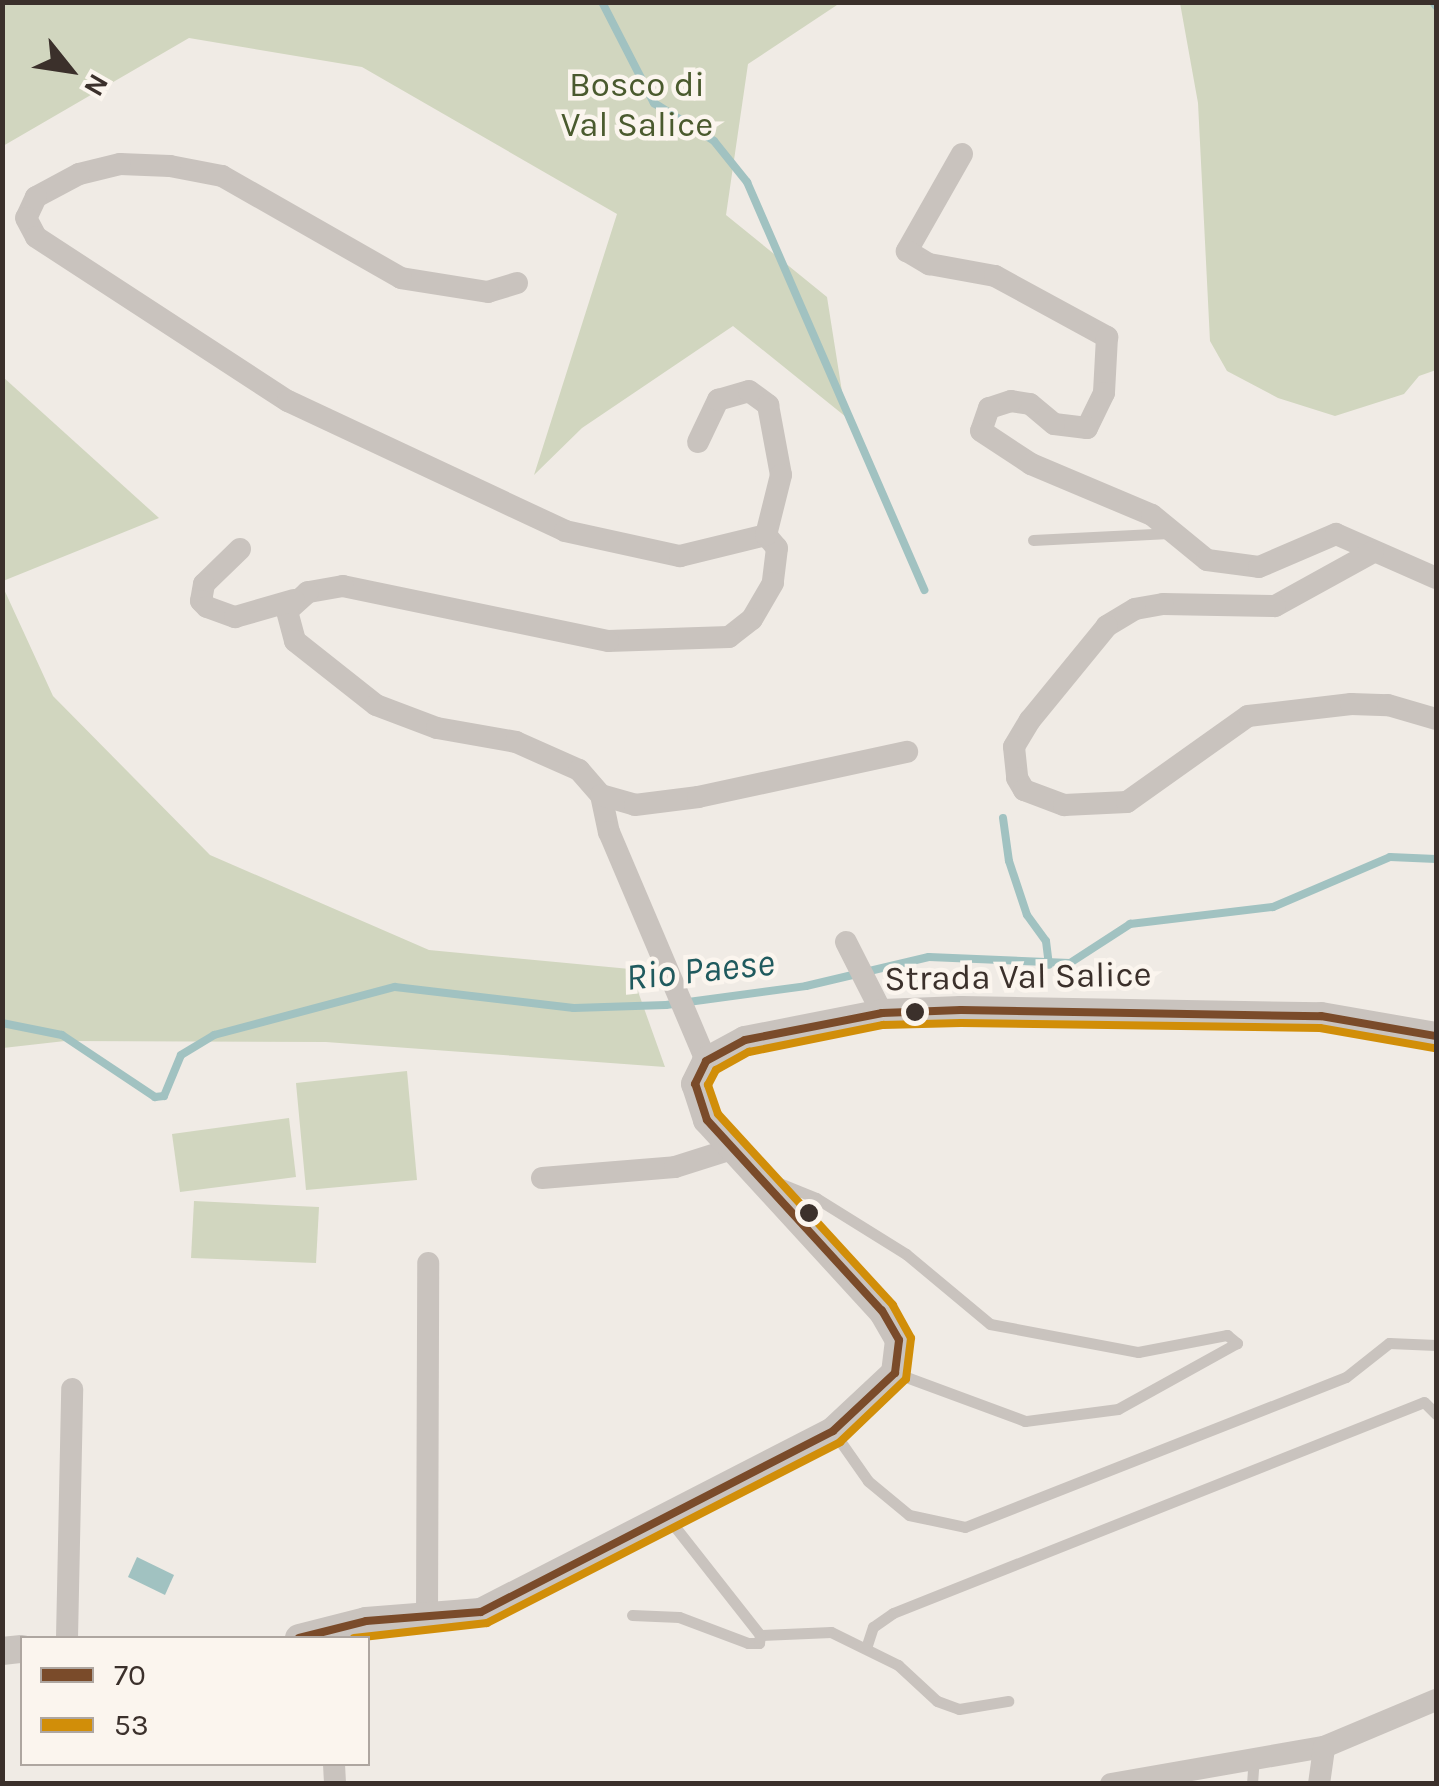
<!DOCTYPE html>
<html>
<head>
<meta charset="utf-8">
<style>
	body { margin:0 }
	#map { position:relative; width:1439px; height:1786px; overflow:hidden; background:#f0ebe5; font-family:Karla,sans-serif }
	div>[style] { position:absolute }
	[style*='--x'] { left:calc(var(--x)*1px); top:calc(var(--y)*1px); width:calc(var(--w)*1px); rotate:calc(var(--a)*1deg) }
	.green>* { inset:0; background:#d1d6bf }
	.water>* { inset:0; background:#a1c2c1 }
	.stream>* { height:8px; margin:-4px; padding:0 4px; transform-origin:4px; border-radius:4px; background:#a1c2c1 }
	.service>* { height:11px; margin:-5.5px; padding:0 5.5px; transform-origin:5.5px; border-radius:5.5px; background:#c9c3be }
	.minor>* { height:22px; margin:-11px; padding:0 11px; transform-origin:11px; border-radius:11px; background:#c9c3be }
	.tertiary>* { height:28px; margin:-14px; padding:0 14px; transform-origin:14px; border-radius:14px; background:#c9c3be }
	.bus-1>* { height:8px; margin:-4px; padding:0 4px; transform-origin:4px; border-radius:4px; background:#7a4b2a }
	.bus-2>* { height:8px; margin:-4px; padding:0 4px; transform-origin:4px; border-radius:4px; background:#d18e09 }
	.dots>* { width:28px; height:28px; translate:-50% -50%; box-sizing:border-box; border:5px solid #fbf5ee; border-radius:50% }
	span { translate:-50% -50%; white-space:nowrap; text-align:center; line-height:1.15; -webkit-text-stroke:9px #fbf5ee; paint-order:stroke }
	.park-label { font-size:35px; color:#4a5a2e }
	.street-label { font-size:35px; color:#3b302b }
	.water-label { font-size:38px; color:#1f5a5e; font-style:italic }
	.frame { position:absolute; inset:0; border:5px solid #3b302b; pointer-events:none }
	.legend { position:absolute; left:20px; top:1636px; width:350px; height:130px; box-sizing:border-box; background:#fbf5ee; border:2px solid #aea6a0; margin:0; padding:12px 18px; list-style:none; font-size:30px; color:#3b302b }
	.legend li { display:flex; align-items:center; gap:20px; height:50px }
	.legend b { width:50px; border:2px solid #aea6a0 }
	.north { position:absolute; left:20px; top:20px; width:100px; height:100px; -webkit-text-stroke:8px #fbf5ee; paint-order:stroke; rotate:120deg; font-size:28px; font-weight:700; line-height:40px; text-align:center; color:#3b302b }
	.north::after { content:''; display:block; margin:auto; width:35px; height:45px; background:#3b302b; clip-path:polygon(50% 0,100% 100%,50% 72%,0 100%) }
</style>
</head>
<body>
<div id="map">
	<div class="green">
		<i style="clip-path:polygon(3px 2px,840px 3px,748px 64px,726px 215px,827px 297px,846px 417px,733px 326px,582px 428px,534px 475px,617px 214px,362px 67px,189px 38px,3px 146px)"></i>
		<i style="clip-path:polygon(1180px 3px,1436px 3px,1436px 370px,1419px 376px,1404px 394px,1335px 416px,1278px 398px,1227px 371px,1210px 341px,1198px 103px)"></i>
		<i style="clip-path:polygon(3px 377px,159px 518px,3px 581px)"></i>
		<i style="clip-path:polygon(2px 585px,53px 696px,210px 855px,429px 950px,630px 969px,665px 1067px,326px 1042px,65px 1041px,3px 1048px)"></i>
		<i style="clip-path:polygon(407px 1071px,417px 1180px,306px 1190px,296px 1083px)"></i>
		<i style="clip-path:polygon(289px 1118px,296px 1177px,180px 1192px,172px 1134px)"></i>
		<i style="clip-path:polygon(194px 1201px,319px 1207px,316px 1263px,191px 1258px)"></i>
	</div>
	<div class="water">
		<i style="clip-path:polygon(137px 1557px,174px 1575px,165px 1595px,128px 1577px)"></i>
	</div>
	<div class="stream">
		<i style="--x:602;--y:2;--w:114;--a:62.8"></i>
		<i style="--x:654;--y:103;--w:71;--a:32.3"></i>
		<i style="--x:714;--y:141;--w:53;--a:51.2"></i>
		<i style="--x:747;--y:182;--w:445;--a:66.5"></i>
		<i style="--x:1433;--y:2;--w:5;--a:53"></i>
		<i style="--x:1003;--y:818;--w:43;--a:82.1"></i>
		<i style="--x:1009;--y:861;--w:57;--a:71.6"></i>
		<i style="--x:1027;--y:915;--w:32;--a:54"></i>
		<i style="--x:1046;--y:941;--w:24;--a:83"></i>
		<i style="--x:2;--y:1023;--w:61;--a:11.3"></i>
		<i style="--x:62;--y:1035;--w:112;--a:33.7"></i>
		<i style="--x:155;--y:1097;--w:9;--a:-6"></i>
		<i style="--x:164;--y:1096;--w:44;--a:-67.5"></i>
		<i style="--x:181;--y:1055;--w:39;--a:-31"></i>
		<i style="--x:214;--y:1035;--w:187;--a:-14.9"></i>
		<i style="--x:395;--y:987;--w:180;--a:6.7"></i>
		<i style="--x:574;--y:1008;--w:92;--a:-1.9"></i>
		<i style="--x:666;--y:1005;--w:141;--a:-7.7"></i>
		<i style="--x:806;--y:986;--w:126;--a:-13.3"></i>
		<i style="--x:929;--y:957;--w:141;--a:2.4"></i>
		<i style="--x:1070;--y:963;--w:72;--a:-33"></i>
		<i style="--x:1130;--y:924;--w:144;--a:-6.8"></i>
		<i style="--x:1273;--y:907;--w:127;--a:-23.1"></i>
		<i style="--x:1390;--y:857;--w:46;--a:2.5"></i>
	</div>
	<div class="service">
		<i style="--x:1033;--y:540;--w:136;--a:-2.9"></i>
		<i style="--x:772;--y:1180;--w:48;--a:22.2"></i>
		<i style="--x:816;--y:1198;--w:106;--a:31.9"></i>
		<i style="--x:906;--y:1254;--w:109;--a:39.8"></i>
		<i style="--x:990;--y:1324;--w:151;--a:10.7"></i>
		<i style="--x:1138;--y:1352;--w:91;--a:-10.8"></i>
		<i style="--x:1227;--y:1335;--w:13;--a:39"></i>
		<i style="--x:1237;--y:1343;--w:136;--a:151"></i>
		<i style="--x:1118;--y:1409;--w:94;--a:172.6"></i>
		<i style="--x:1025;--y:1421;--w:139;--a:-159.7"></i>
		<i style="--x:833;--y:1431;--w:61;--a:55"></i>
		<i style="--x:868;--y:1481;--w:53;--a:39.7"></i>
		<i style="--x:909;--y:1515;--w:57;--a:12.1"></i>
		<i style="--x:965;--y:1527;--w:409;--a:-21.5"></i>
		<i style="--x:1346;--y:1377;--w:55;--a:-38.3"></i>
		<i style="--x:1389;--y:1343;--w:47;--a:2.4"></i>
		<i style="--x:668;--y:1518;--w:149;--a:51.8"></i>
		<i style="--x:760;--y:1635;--w:71;--a:-2.4"></i>
		<i style="--x:831;--y:1632;--w:75;--a:26.2"></i>
		<i style="--x:898;--y:1665;--w:53;--a:42.7"></i>
		<i style="--x:937;--y:1701;--w:23;--a:20"></i>
		<i style="--x:959;--y:1709;--w:50;--a:-9.3"></i>
		<i style="--x:632;--y:1615;--w:47;--a:2.4"></i>
		<i style="--x:679;--y:1617;--w:74;--a:20.6"></i>
		<i style="--x:748;--y:1643;--w:11;--a:0"></i>
		<i style="--x:759;--y:1643;--w:8;--a:-83"></i>
		<i style="--x:867;--y:1645;--w:19;--a:-72"></i>
		<i style="--x:873;--y:1627;--w:24;--a:-35"></i>
		<i style="--x:893;--y:1613;--w:571;--a:-21.67"></i>
		<i style="--x:1424;--y:1402;--w:17;--a:45"></i>
		<i style="--x:1252;--y:1784;--w:27;--a:-86"></i>
	</div>
	<div class="minor">
		<i style="--x:962;--y:154;--w:112;--a:119.6"></i>
		<i style="--x:907;--y:251;--w:26;--a:31"></i>
		<i style="--x:929;--y:264;--w:67;--a:10.3"></i>
		<i style="--x:995;--y:276;--w:128;--a:28.6"></i>
		<i style="--x:1107;--y:337;--w:56;--a:93.1"></i>
		<i style="--x:1104;--y:393;--w:39;--a:116"></i>
		<i style="--x:1087;--y:428;--w:33;--a:-173"></i>
		<i style="--x:1054;--y:424;--w:31;--a:-140"></i>
		<i style="--x:1030;--y:404;--w:19;--a:-171"></i>
		<i style="--x:1011;--y:401;--w:23;--a:162"></i>
		<i style="--x:989;--y:408;--w:24;--a:109"></i>
		<i style="--x:981;--y:431;--w:60;--a:33.4"></i>
		<i style="--x:1031;--y:464;--w:131;--a:22.9"></i>
		<i style="--x:1152;--y:515;--w:71;--a:39.3"></i>
		<i style="--x:1207;--y:560;--w:52;--a:7.7"></i>
		<i style="--x:1259;--y:567;--w:84;--a:-23.2"></i>
		<i style="--x:1336;--y:534;--w:109;--a:23.7"></i>
		<i style="--x:517;--y:283;--w:30;--a:163"></i>
		<i style="--x:488;--y:292;--w:88;--a:-170.9"></i>
		<i style="--x:401;--y:278;--w:206;--a:-150.3"></i>
		<i style="--x:222;--y:176;--w:53;--a:-169.1"></i>
		<i style="--x:170;--y:166;--w:50;--a:-177.7"></i>
		<i style="--x:120;--y:164;--w:42;--a:166.3"></i>
		<i style="--x:79;--y:174;--w:49;--a:151.9"></i>
		<i style="--x:36;--y:197;--w:23;--a:115"></i>
		<i style="--x:26;--y:218;--w:21;--a:62"></i>
		<i style="--x:36;--y:237;--w:301;--a:33.1"></i>
		<i style="--x:288;--y:401;--w:306;--a:25.1"></i>
		<i style="--x:565;--y:531;--w:118;--a:12.3"></i>
		<i style="--x:680;--y:556;--w:89;--a:-13.7"></i>
		<i style="--x:766;--y:535;--w:17;--a:50"></i>
		<i style="--x:777;--y:548;--w:35;--a:97"></i>
		<i style="--x:773;--y:583;--w:42;--a:120.3"></i>
		<i style="--x:752;--y:619;--w:29;--a:142"></i>
		<i style="--x:729;--y:637;--w:121;--a:178.1"></i>
		<i style="--x:608;--y:641;--w:271;--a:-168.3"></i>
		<i style="--x:343;--y:586;--w:36;--a:170"></i>
		<i style="--x:308;--y:592;--w:28;--a:138"></i>
		<i style="--x:287;--y:611;--w:31;--a:75"></i>
		<i style="--x:295;--y:641;--w:103;--a:38.3"></i>
		<i style="--x:376;--y:705;--w:65;--a:20.7"></i>
		<i style="--x:437;--y:728;--w:80;--a:10"></i>
		<i style="--x:516;--y:742;--w:69;--a:24"></i>
		<i style="--x:579;--y:770;--w:33;--a:49"></i>
		<i style="--x:601;--y:795;--w:38;--a:78"></i>
		<i style="--x:609;--y:832;--w:249;--a:67"></i>
		<i style="--x:698;--y:442;--w:47;--a:-64.5"></i>
		<i style="--x:718;--y:400;--w:32;--a:-16"></i>
		<i style="--x:749;--y:391;--w:24;--a:36"></i>
		<i style="--x:768;--y:405;--w:71;--a:79.5"></i>
		<i style="--x:781;--y:475;--w:62;--a:104"></i>
		<i style="--x:240;--y:549;--w:50;--a:135.8"></i>
		<i style="--x:204;--y:584;--w:17;--a:100"></i>
		<i style="--x:201;--y:601;--w:8;--a:45"></i>
		<i style="--x:207;--y:607;--w:30;--a:20"></i>
		<i style="--x:235;--y:617;--w:61;--a:-16.1"></i>
		<i style="--x:1373;--y:552;--w:112;--a:151.1"></i>
		<i style="--x:1275;--y:606;--w:112;--a:-179"></i>
		<i style="--x:1163;--y:604;--w:28;--a:170"></i>
		<i style="--x:1135;--y:609;--w:33;--a:149"></i>
		<i style="--x:1107;--y:626;--w:122;--a:129.3"></i>
		<i style="--x:1030;--y:720;--w:31;--a:121"></i>
		<i style="--x:1014;--y:747;--w:31;--a:84"></i>
		<i style="--x:1017;--y:778;--w:14;--a:60"></i>
		<i style="--x:1024;--y:790;--w:43;--a:20.6"></i>
		<i style="--x:1064;--y:805;--w:63;--a:-2.7"></i>
		<i style="--x:1127;--y:802;--w:148;--a:-35.4"></i>
		<i style="--x:1248;--y:716;--w:104;--a:-6.6"></i>
		<i style="--x:1351;--y:704;--w:37;--a:2"></i>
		<i style="--x:1388;--y:705;--w:50;--a:16.3"></i>
		<i style="--x:601;--y:795;--w:35;--a:16"></i>
		<i style="--x:635;--y:805;--w:64;--a:-7.2"></i>
		<i style="--x:698;--y:797;--w:214;--a:-12.2"></i>
		<i style="--x:846;--y:942;--w:80;--a:63.1"></i>
		<i style="--x:542;--y:1178;--w:133;--a:-4.7"></i>
		<i style="--x:675;--y:1167;--w:57;--a:-17.5"></i>
		<i style="--x:427;--y:1618;--w:355;--a:-89.8"></i>
		<i style="--x:67;--y:1638;--w:249;--a:-88.8"></i>
		<i style="--x:334;--y:1764;--w:20;--a:87"></i>
		<i style="--x:1111;--y:1784;--w:216;--a:-9.9"></i>
		<i style="--x:1319;--y:1784;--w:37;--a:-82"></i>
		<i style="--x:1324;--y:1747;--w:121;--a:-22.8"></i>
	</div>
	<div class="tertiary">
		<i style="--x:299;--y:1638;--w:69;--a:-14.2"></i>
		<i style="--x:366;--y:1621;--w:115;--a:-4.5"></i>
		<i style="--x:481;--y:1612;--w:396;--a:-27.2"></i>
		<i style="--x:833;--y:1431;--w:85;--a:-43.1"></i>
		<i style="--x:895;--y:1373;--w:33;--a:-83"></i>
		<i style="--x:899;--y:1340;--w:34;--a:-120"></i>
		<i style="--x:882;--y:1311;--w:259;--a:-132.5"></i>
		<i style="--x:707;--y:1120;--w:38;--a:-108"></i>
		<i style="--x:695;--y:1084;--w:25;--a:-64"></i>
		<i style="--x:706;--y:1061;--w:44;--a:-28.3"></i>
		<i style="--x:745;--y:1040;--w:140;--a:-11.1"></i>
		<i style="--x:882;--y:1013;--w:79;--a:-2.2"></i>
		<i style="--x:961;--y:1010;--w:360;--a:1"></i>
		<i style="--x:1321;--y:1016;--w:117;--a:9.9"></i>
		<i style="--x:2;--y:1651;--w:20;--a:-6"></i>
	</div>
	<div class="bus-1">
		<i style="--x:299;--y:1638;--w:69;--a:-14.2"></i>
		<i style="--x:366;--y:1621;--w:115;--a:-4.5"></i>
		<i style="--x:481;--y:1612;--w:396;--a:-27.2"></i>
		<i style="--x:833;--y:1431;--w:85;--a:-43.1"></i>
		<i style="--x:895;--y:1373;--w:33;--a:-83"></i>
		<i style="--x:899;--y:1340;--w:34;--a:-120"></i>
		<i style="--x:882;--y:1311;--w:259;--a:-132.5"></i>
		<i style="--x:707;--y:1120;--w:38;--a:-108"></i>
		<i style="--x:695;--y:1084;--w:25;--a:-64"></i>
		<i style="--x:706;--y:1061;--w:44;--a:-28.3"></i>
		<i style="--x:745;--y:1040;--w:140;--a:-11.1"></i>
		<i style="--x:882;--y:1013;--w:79;--a:-2.2"></i>
		<i style="--x:961;--y:1010;--w:360;--a:1"></i>
		<i style="--x:1321;--y:1016;--w:117;--a:9.9"></i>
	</div>
	<div class="bus-2">
		<i style="--x:354;--y:1638;--w:134;--a:-6.4"></i>
		<i style="--x:487;--y:1623;--w:397;--a:-27.1"></i>
		<i style="--x:840;--y:1442;--w:91;--a:-43.7"></i>
		<i style="--x:906;--y:1379;--w:41;--a:-83"></i>
		<i style="--x:911;--y:1338;--w:38;--a:-119"></i>
		<i style="--x:893;--y:1305;--w:259;--a:-132.5"></i>
		<i style="--x:718;--y:1114;--w:31;--a:-109"></i>
		<i style="--x:708;--y:1085;--w:17;--a:-62"></i>
		<i style="--x:716;--y:1070;--w:38;--a:-29"></i>
		<i style="--x:749;--y:1052;--w:137;--a:-11.4"></i>
		<i style="--x:883;--y:1025;--w:78;--a:-1.5"></i>
		<i style="--x:961;--y:1023;--w:359;--a:0.8"></i>
		<i style="--x:1320;--y:1028;--w:116;--a:10"></i>
	</div>
	<div class="dots">
		<i style="left:915px;top:1012px;background:#3b302b"></i>
		<i style="left:809px;top:1213px;background:#3b302b"></i>
	</div>
	<div class="park-label">
		<span style="left:637px;top:105px">Bosco di<br>Val Salice</span>
	</div>
	<div class="street-label">
		<span style="left:1018px;top:977px;rotate:-1deg">Strada Val Salice</span>
	</div>
	<div class="water-label">
		<span style="left:700px;top:970px;rotate:-6deg">Rio Paese</span>
	</div>
	<div class="frame"></div>
	<ul class="legend">
	<li><b style="height:12px;background:#7a4b2a"></b>70</li>
	<li><b style="height:12px;background:#d18e09"></b>53</li>
	</ul>
	<div class="north">N</div>
</div>
</body>
</html>
